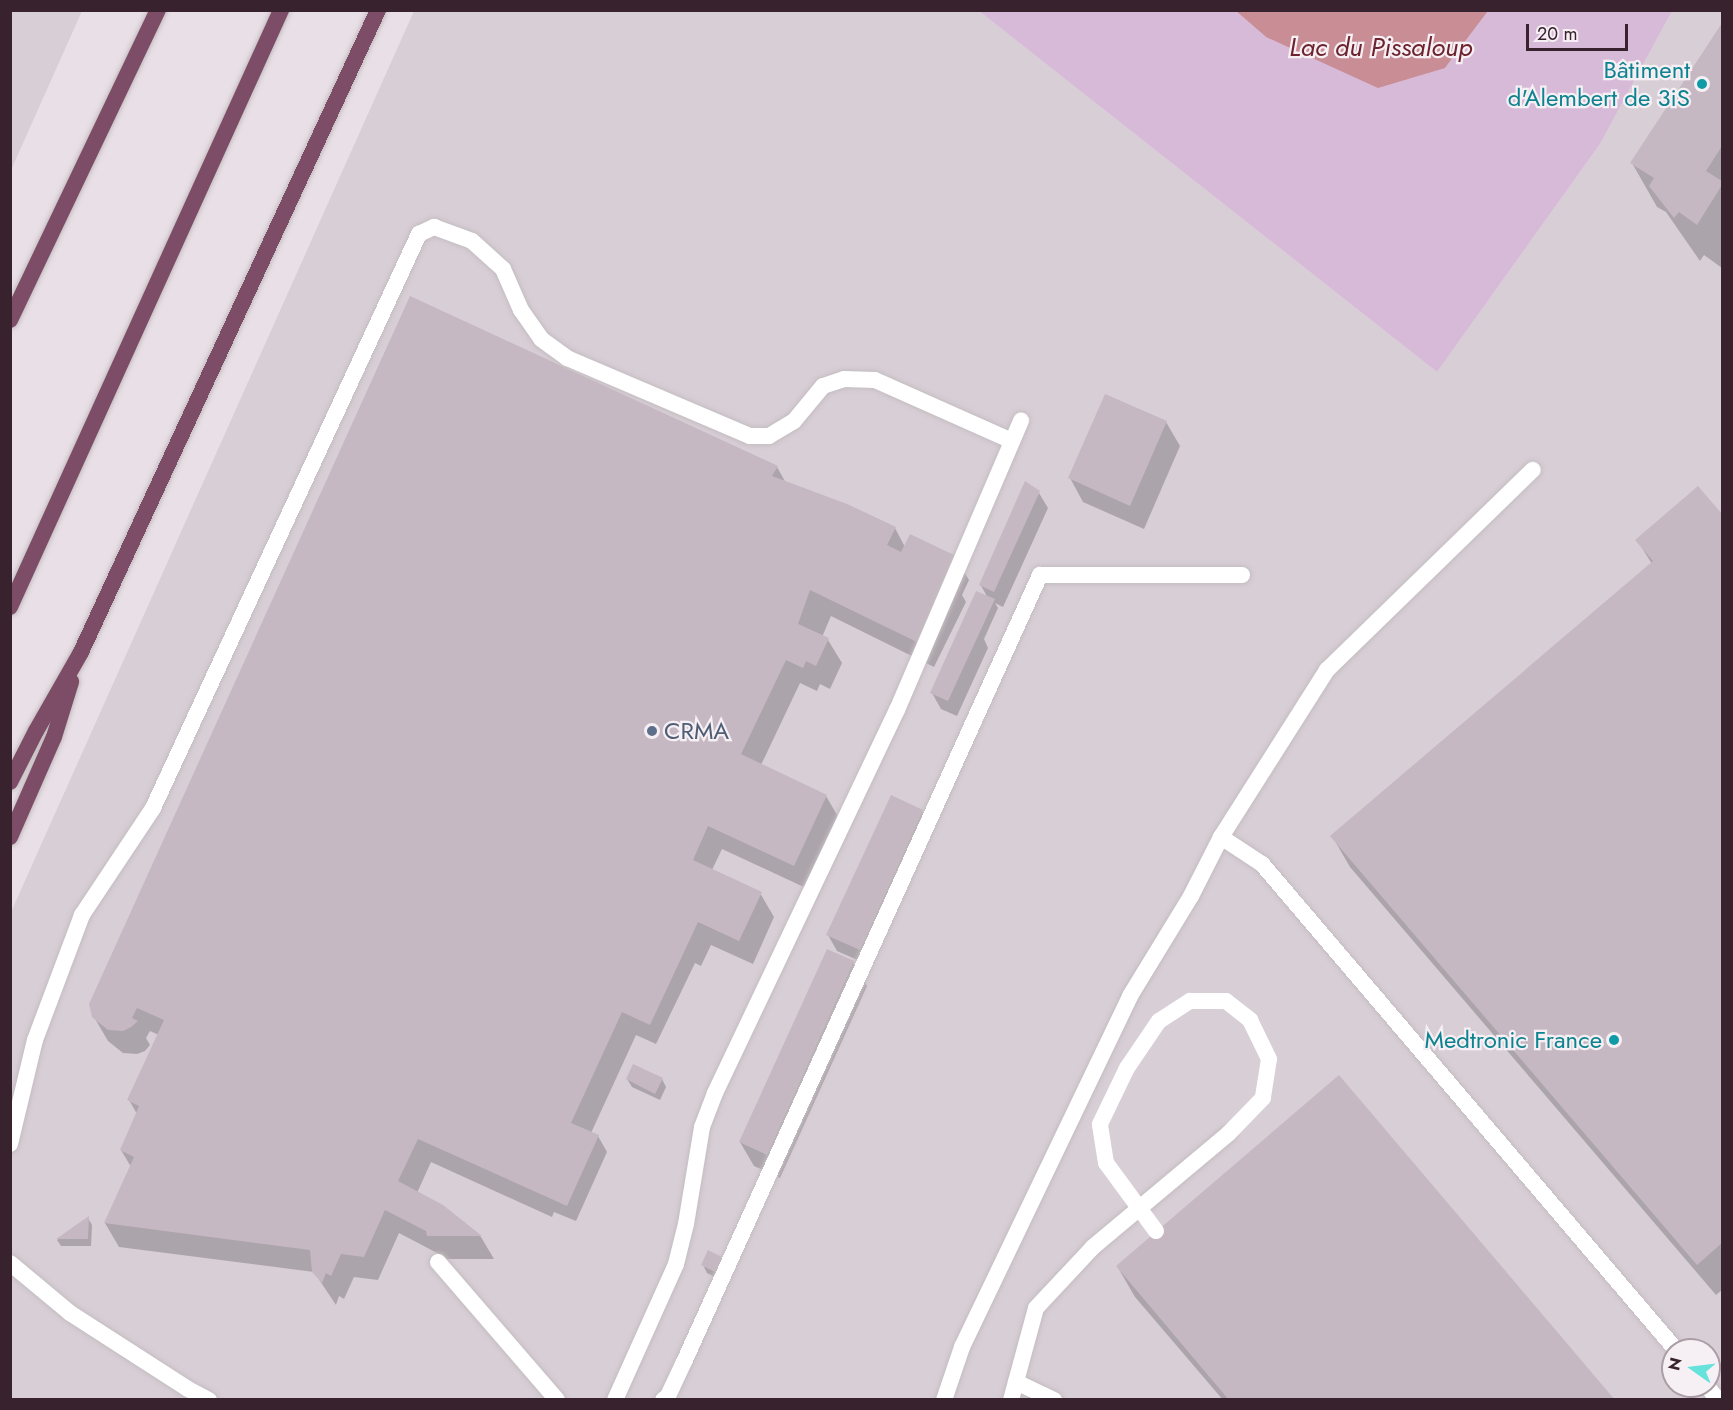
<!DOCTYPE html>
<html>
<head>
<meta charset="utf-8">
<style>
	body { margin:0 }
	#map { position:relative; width:1733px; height:1410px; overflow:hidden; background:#e9dfe6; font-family:Jost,sans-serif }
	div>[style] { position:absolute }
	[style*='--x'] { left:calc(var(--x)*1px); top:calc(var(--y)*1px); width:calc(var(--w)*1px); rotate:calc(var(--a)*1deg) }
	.built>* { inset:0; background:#d8ced6 }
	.green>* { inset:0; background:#d7bad8 }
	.water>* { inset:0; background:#c88d95 }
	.shadow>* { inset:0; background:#0003 }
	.building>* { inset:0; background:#c6b8c2 }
	.roads { filter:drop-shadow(0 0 2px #c3bdc0) drop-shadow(0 0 2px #c3bdc0) }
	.service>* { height:16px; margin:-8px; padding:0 8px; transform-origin:8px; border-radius:8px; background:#fff }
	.trunk>* { height:16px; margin:-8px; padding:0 8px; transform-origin:8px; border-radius:8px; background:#7d4c66 }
	.service-bridge>* { height:16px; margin:-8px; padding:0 8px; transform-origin:8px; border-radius:8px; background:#fff }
	.dots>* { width:16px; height:16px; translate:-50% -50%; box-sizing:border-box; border:3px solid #f6eff4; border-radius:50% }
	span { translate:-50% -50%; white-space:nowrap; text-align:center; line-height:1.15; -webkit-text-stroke:4.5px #f6eff4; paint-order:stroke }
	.culture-label { font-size:24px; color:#0d838f }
	.right { translate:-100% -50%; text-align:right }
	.service-label { font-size:24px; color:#4e5e75 }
	.left { translate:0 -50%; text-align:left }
	.water-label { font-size:26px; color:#6c232d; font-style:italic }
	.frame { position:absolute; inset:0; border:12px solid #37222e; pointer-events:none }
	.north { position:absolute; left:1661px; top:1338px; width:60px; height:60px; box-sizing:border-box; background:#f6eff4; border:2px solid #aa9da5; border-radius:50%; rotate:284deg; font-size:16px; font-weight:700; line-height:24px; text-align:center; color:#37222e }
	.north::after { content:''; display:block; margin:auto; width:21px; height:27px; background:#64e2db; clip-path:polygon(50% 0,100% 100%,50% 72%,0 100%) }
	.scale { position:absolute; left:1526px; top:24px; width:102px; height:27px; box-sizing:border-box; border:3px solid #37222e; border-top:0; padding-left:8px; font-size:18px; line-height:21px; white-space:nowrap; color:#37222e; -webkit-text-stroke:4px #f6eff4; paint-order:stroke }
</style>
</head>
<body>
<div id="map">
	<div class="built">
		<i style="clip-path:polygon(11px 10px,82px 11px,11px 170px,10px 11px)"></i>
		<i style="clip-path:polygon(evenodd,414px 11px,979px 11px,1437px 372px,1600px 144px,1672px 11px,1722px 11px,1722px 1399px,11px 1400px,11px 912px,414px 11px,1673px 1350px,1709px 1350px,1709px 1386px,1673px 1386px,1673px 1350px)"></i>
	</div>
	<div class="green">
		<i style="clip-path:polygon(979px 11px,1236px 11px,1266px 37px,1445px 68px,1488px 11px,1672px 11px,1600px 144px,1437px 372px)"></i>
	</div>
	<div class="water">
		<i style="clip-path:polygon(1236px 11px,1488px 11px,1445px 68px,1378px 88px,1266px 37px)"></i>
	</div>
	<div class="shadow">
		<i style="clip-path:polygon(1722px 25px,1722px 268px,1704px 255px,1700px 261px,1666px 212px,1657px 207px,1632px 163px)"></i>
		<i style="clip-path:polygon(1166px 422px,1180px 446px,1144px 529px,1083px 502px,1070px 478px)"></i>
		<i style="clip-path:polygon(777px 467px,786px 483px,895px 528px,905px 547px,955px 557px,969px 580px,962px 595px,966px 602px,934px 667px,831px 616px,822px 637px,828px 640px,842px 663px,830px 689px,820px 684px,817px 691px,800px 683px,761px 765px,826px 796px,840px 820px,808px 889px,722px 849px,712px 870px,760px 893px,774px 917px,753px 964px,711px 945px,701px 966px,695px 963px,656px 1044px,636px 1035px,591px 1133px,598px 1136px,607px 1152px,576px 1221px,554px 1212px,552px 1217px,431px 1162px,417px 1193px,442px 1206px,481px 1237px,494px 1259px,442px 1259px,439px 1254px,399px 1233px,378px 1280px,354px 1277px,344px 1299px,339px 1296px,336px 1305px,314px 1272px,119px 1247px,105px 1223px,131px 1167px,121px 1150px,137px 1114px,129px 1100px,159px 1035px,150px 1031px,146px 1038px,150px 1045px,145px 1051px,137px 1054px,123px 1053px,108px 1041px,94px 1017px)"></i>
		<i style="clip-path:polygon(1698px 488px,1722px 517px,1722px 1290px,1716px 1295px,1350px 867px,1332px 836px,1652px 564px,1637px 540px)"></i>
		<i style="clip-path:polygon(1039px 493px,1048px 508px,1003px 607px,995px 603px,998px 608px,984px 639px,988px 648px,957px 716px,941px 709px,932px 693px,988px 598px,980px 584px)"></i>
		<i style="clip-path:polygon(922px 811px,931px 827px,869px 965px,837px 951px,828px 935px)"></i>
		<i style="clip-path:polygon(853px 962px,867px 986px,780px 1178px,754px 1166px,740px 1142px)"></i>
		<i style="clip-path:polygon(627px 1079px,662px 1079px,666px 1087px,660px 1100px,632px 1087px)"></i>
		<i style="clip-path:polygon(88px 1218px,92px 1225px,91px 1246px,61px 1246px,57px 1240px)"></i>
		<i style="clip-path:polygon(721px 1258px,726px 1265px,719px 1279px,707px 1273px,703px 1265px)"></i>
		<i style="clip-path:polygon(1117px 1266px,1613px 1400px,1223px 1400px,1135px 1297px)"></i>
	</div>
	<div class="building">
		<i style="clip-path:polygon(1722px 23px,1722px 146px,1706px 171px,1722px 181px,1722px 185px,1697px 225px,1679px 212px,1674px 218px,1649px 186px,1654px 178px,1630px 163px)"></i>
		<i style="clip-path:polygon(410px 296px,778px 466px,772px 476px,847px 504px,896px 527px,887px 545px,901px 552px,910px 534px,956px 556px,921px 644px,810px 590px,798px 624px,829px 638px,816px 666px,806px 661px,803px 668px,786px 660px,741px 754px,827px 795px,794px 866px,708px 826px,693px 860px,762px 892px,739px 941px,698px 922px,650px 1025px,622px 1012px,571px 1123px,599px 1135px,567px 1206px,418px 1139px,398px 1181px,443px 1205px,482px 1236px,427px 1236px,426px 1231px,385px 1210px,364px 1257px,341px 1254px,331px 1276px,326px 1273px,322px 1283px,312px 1272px,310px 1250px,104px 1223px,134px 1157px,120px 1150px,139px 1106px,127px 1100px,164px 1020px,137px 1008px,132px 1018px,138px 1021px,131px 1027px,123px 1031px,108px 1030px,92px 1017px,89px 1004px)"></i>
		<i style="clip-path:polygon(1105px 394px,1167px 421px,1130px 506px,1068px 478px)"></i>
		<i style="clip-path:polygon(1025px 481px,1040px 491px,994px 592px,979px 585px)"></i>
		<i style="clip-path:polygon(1698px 486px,1722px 514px,1722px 1243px,1697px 1265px,1330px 836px,1653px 561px,1635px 540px)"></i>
		<i style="clip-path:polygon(976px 591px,995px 599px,948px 701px,930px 693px)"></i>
		<i style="clip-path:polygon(891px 795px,923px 810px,860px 950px,826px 935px)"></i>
		<i style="clip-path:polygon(827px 949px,854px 961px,767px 1155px,739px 1142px)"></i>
		<i style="clip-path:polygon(633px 1064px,663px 1078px,655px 1094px,626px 1079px)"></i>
		<i style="clip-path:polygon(1339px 1075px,1615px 1400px,1229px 1400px,1116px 1266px)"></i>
		<i style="clip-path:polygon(89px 1216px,88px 1239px,56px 1239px)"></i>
		<i style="clip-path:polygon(708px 1250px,722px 1257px,715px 1272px,701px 1265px)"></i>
	</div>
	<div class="roads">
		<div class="service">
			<i style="--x:1221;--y:837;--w:49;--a:33.4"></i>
			<i style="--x:1262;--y:864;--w:638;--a:49.57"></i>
			<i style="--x:10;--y:1144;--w:107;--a:-76.5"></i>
			<i style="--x:35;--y:1040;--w:134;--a:-69.4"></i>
			<i style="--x:82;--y:915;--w:128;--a:-56.4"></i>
			<i style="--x:153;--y:808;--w:633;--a:-65.14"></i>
			<i style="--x:419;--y:234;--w:17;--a:-25"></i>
			<i style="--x:434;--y:227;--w:40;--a:20.2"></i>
			<i style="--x:472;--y:241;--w:42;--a:42.1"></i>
			<i style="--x:503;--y:269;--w:45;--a:66.3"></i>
			<i style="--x:521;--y:310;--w:35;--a:55"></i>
			<i style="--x:541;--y:339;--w:32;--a:36"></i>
			<i style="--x:567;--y:358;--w:199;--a:23.1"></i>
			<i style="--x:750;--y:436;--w:19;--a:0"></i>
			<i style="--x:769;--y:436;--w:29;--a:-31"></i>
			<i style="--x:794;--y:421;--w:45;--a:-50.4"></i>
			<i style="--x:823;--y:386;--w:22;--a:-18"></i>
			<i style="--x:844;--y:379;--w:31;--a:2"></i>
			<i style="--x:875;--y:380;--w:150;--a:24"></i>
			<i style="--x:438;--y:1262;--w:182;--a:49.2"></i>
			<i style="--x:10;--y:1263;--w:78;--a:39.8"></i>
			<i style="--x:70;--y:1313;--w:140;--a:32.8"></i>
			<i style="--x:188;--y:1389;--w:24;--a:28"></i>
			<i style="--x:1016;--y:1382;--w:42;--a:25.3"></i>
			<i style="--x:1707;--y:1386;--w:18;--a:52"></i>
			<i style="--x:615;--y:1400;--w:149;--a:-65.8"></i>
			<i style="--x:676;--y:1264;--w:41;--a:-76"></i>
			<i style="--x:686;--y:1224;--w:98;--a:-80.6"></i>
			<i style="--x:702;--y:1127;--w:36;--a:-69"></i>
			<i style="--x:715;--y:1093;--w:424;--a:-64.6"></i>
			<i style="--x:897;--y:710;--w:315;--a:-66.8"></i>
			<i style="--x:663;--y:1400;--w:6;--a:-39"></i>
			<i style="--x:668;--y:1396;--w:38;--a:-65"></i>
			<i style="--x:684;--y:1362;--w:864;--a:-65.66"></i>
			<i style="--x:1040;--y:575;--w:202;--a:0"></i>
			<i style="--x:944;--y:1400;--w:56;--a:-71.2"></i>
			<i style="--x:962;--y:1347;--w:389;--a:-64.4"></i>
			<i style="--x:1130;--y:996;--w:117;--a:-58.6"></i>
			<i style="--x:1191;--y:896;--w:66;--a:-63"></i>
			<i style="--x:1221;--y:837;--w:198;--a:-57.6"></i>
			<i style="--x:1327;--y:670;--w:287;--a:-44.2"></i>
			<i style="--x:1011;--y:1400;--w:95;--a:-74.8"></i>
			<i style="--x:1036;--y:1308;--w:83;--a:-46.9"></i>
			<i style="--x:1093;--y:1247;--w:176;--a:-39.9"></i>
		</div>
		<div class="trunk">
			<i style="--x:10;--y:320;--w:344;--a:-64.5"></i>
			<i style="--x:10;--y:607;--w:656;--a:-65.58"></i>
			<i style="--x:10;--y:782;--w:57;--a:-63"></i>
			<i style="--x:36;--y:731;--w:91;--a:-60.3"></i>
			<i style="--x:81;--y:652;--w:707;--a:-65.17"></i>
			<i style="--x:10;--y:837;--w:109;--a:-66.3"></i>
			<i style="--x:54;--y:737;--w:58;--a:-72.8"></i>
		</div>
	</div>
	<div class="service-bridge">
		<i style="--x:1156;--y:1231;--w:84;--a:-126.3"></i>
		<i style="--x:1106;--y:1163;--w:39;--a:-99"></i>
		<i style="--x:1100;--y:1124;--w:62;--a:-64.3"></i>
		<i style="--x:1127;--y:1068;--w:57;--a:-55.8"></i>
		<i style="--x:1159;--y:1021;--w:37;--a:-33"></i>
		<i style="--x:1190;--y:1001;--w:36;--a:0"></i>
		<i style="--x:1226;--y:1001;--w:31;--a:38"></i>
		<i style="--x:1250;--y:1020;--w:43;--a:64"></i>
		<i style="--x:1269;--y:1059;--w:39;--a:99"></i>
		<i style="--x:1263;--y:1098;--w:50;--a:134.2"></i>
	</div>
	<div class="dots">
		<i style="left:1702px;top:84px;background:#0f9aa8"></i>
		<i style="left:652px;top:731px;background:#5c6f8a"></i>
		<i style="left:1614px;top:1040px;background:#0f9aa8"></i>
	</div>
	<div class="culture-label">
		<span class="right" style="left:1690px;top:84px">Bâtiment<br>d'Alembert de 3iS</span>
		<span class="right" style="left:1602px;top:1040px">Medtronic France</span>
	</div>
	<div class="service-label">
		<span class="left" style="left:664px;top:731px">CRMA</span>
	</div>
	<div class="water-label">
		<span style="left:1381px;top:48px">Lac du Pissaloup</span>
	</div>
	<div class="frame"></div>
	<div class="north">N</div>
	<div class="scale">20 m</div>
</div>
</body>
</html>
